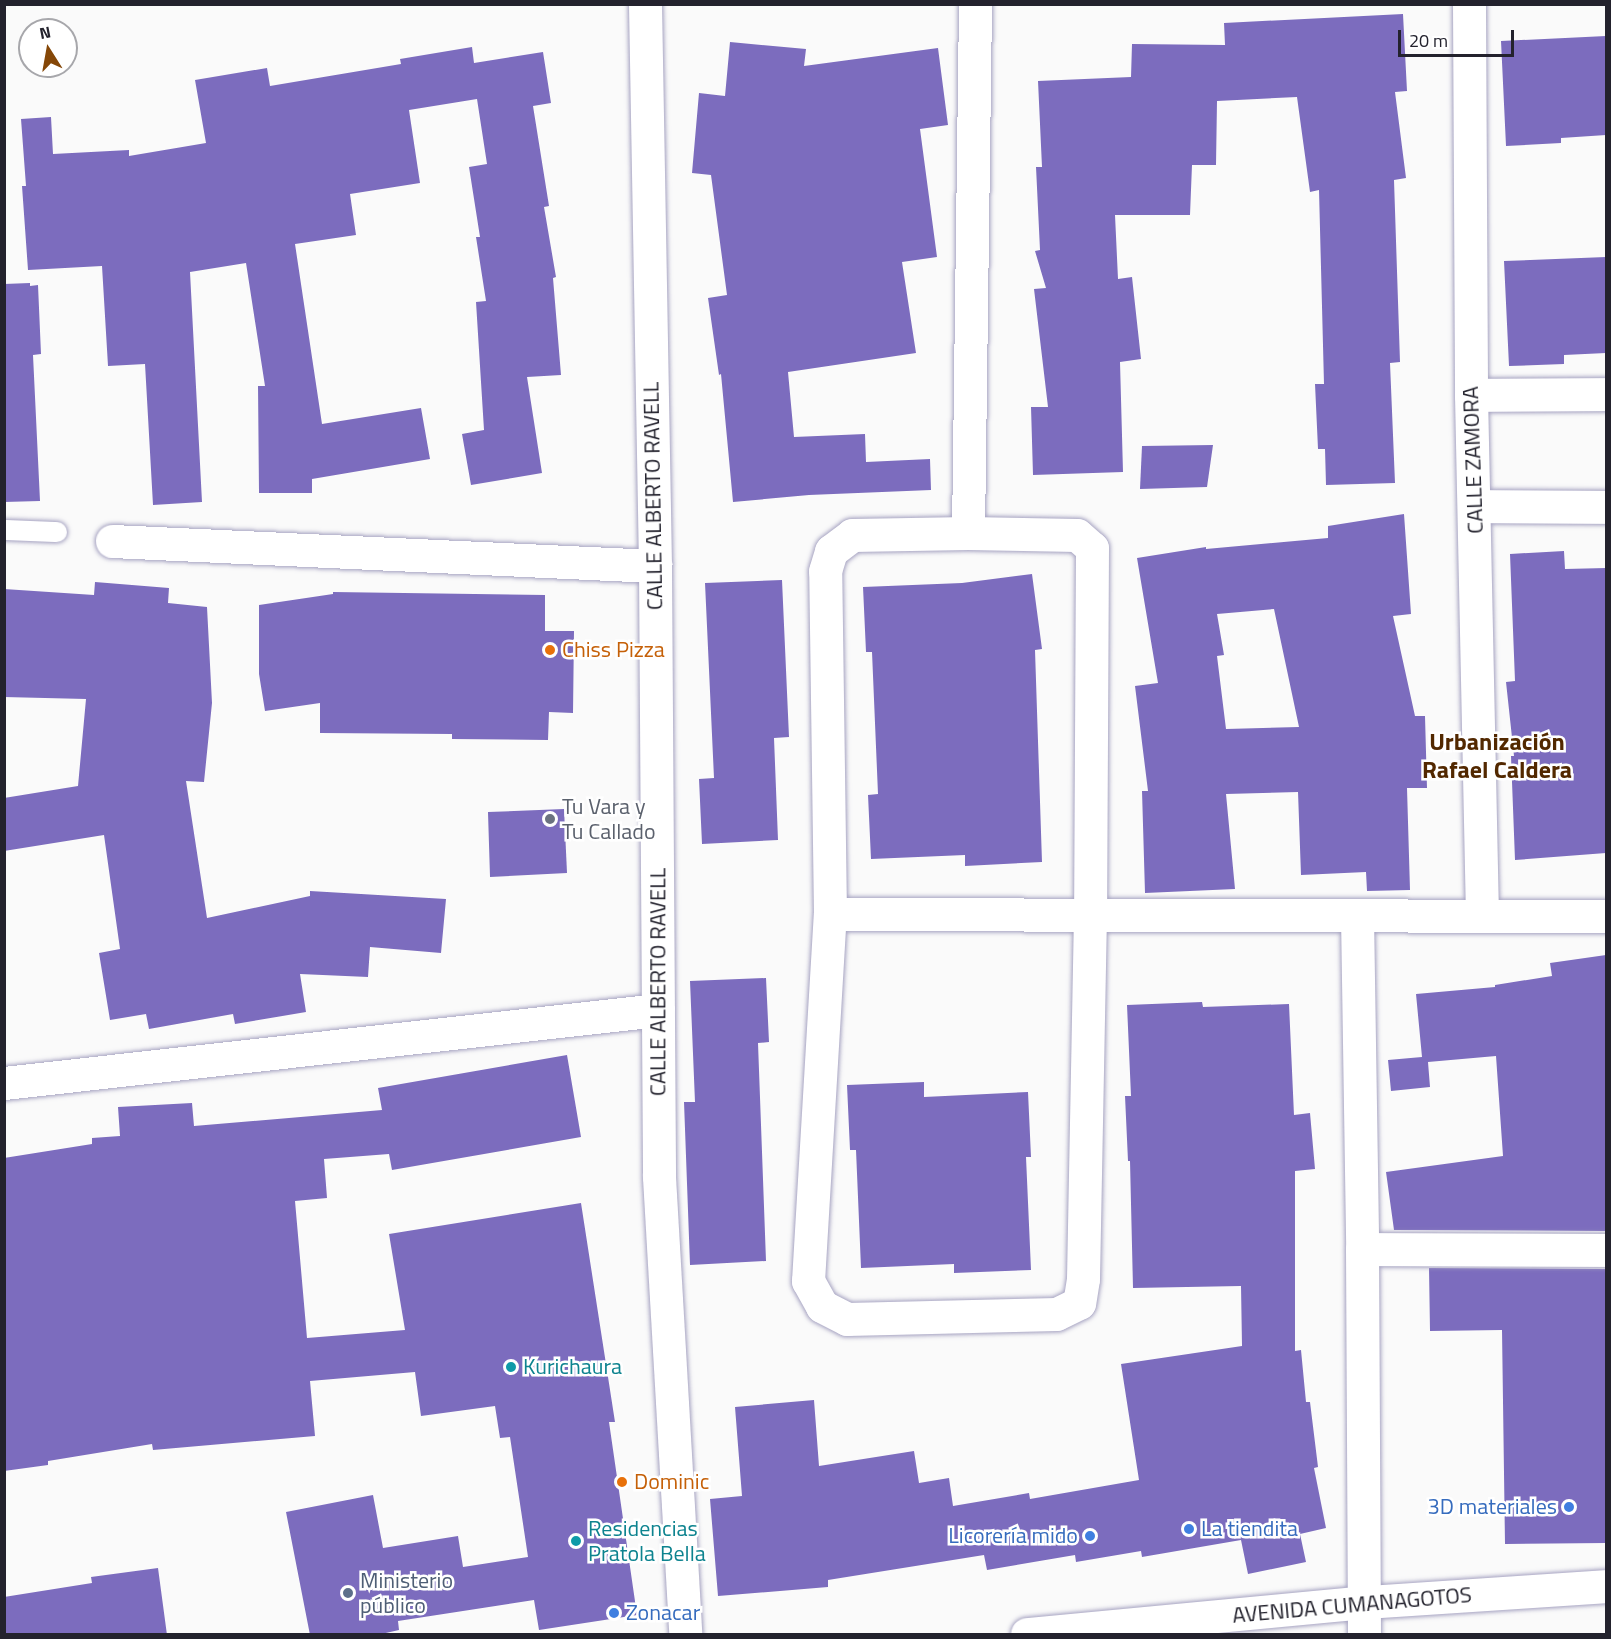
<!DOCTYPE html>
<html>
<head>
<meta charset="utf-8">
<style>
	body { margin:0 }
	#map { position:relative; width:1611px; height:1639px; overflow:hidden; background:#fafafa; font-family:"Titillium Web",sans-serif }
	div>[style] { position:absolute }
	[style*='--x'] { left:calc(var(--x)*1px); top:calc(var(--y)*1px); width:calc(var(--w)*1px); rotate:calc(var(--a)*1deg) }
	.building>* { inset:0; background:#7c6cbe }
	.roads { filter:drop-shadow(0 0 2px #a7a4c2) drop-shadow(0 0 2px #a7a4c2) }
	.lane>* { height:20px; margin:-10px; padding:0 10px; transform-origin:10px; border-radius:10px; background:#fff }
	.street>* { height:33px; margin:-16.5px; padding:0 16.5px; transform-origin:16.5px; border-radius:16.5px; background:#fff }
	.secondary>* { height:33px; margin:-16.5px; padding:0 16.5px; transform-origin:16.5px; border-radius:16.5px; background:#fff }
	.dots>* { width:16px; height:16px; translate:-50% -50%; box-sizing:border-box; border:3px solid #fff; border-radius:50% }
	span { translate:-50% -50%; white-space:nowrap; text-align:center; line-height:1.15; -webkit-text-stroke:5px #fff; paint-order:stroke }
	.street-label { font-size:22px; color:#23222d }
	.food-label { font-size:22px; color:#c56008 }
	.left { translate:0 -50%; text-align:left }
	.worship-label { font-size:22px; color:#5b616d }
	.culture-label { font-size:22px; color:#0d838f }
	.shop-label { font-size:22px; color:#366cbe }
	.right { translate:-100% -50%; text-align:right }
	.service-label { font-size:22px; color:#4e5e75 }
	.neighbourhood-label { font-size:24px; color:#522800; font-weight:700 }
	.frame { position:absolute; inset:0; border:6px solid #23222d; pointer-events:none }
	.north { position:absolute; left:18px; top:18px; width:60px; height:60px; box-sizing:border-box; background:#fff; border:2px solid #a7a7ab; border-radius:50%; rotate:349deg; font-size:16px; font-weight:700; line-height:24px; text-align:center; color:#23222d }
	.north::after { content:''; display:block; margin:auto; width:21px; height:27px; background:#854707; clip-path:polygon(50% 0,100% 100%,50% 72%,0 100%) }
	.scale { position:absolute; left:1398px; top:30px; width:116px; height:27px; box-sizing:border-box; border:3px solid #23222d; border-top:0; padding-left:8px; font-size:18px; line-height:21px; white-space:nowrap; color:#23222d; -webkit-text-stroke:4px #fff; paint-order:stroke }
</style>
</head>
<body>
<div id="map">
	<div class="building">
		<i style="clip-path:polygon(1403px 14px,1407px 91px,1395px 92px,1406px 178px,1394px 180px,1400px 362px,1390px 363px,1395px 483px,1326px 485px,1325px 449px,1318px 449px,1315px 384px,1324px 384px,1319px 190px,1310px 192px,1297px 97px,1217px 101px,1216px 165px,1192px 165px,1190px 215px,1115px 215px,1118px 279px,1132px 277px,1141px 359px,1120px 362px,1123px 472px,1033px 475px,1031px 407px,1048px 407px,1034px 289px,1046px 288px,1035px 251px,1040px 250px,1036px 167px,1042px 167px,1038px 81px,1131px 77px,1132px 44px,1225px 45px,1224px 23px)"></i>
		<i style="clip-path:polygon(1606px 36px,1606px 135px,1561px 138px,1561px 143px,1506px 146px,1501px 41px)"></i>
		<i style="clip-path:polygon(730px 42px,806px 49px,804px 66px,938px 48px,948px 125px,920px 129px,937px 257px,902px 262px,916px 353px,788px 372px,794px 437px,865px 434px,866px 462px,930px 459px,931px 490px,809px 495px,733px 502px,721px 374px,719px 375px,708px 298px,727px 295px,711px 175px,692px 173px,699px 93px,725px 96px)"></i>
		<i style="clip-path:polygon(472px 47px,474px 63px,543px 52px,551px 103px,533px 106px,549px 206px,544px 207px,556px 277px,553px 278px,561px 375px,527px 377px,542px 473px,471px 485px,462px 434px,484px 430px,476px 302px,486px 301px,476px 237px,480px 237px,469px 167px,487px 164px,477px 99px,409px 110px,420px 183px,350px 194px,356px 235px,295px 244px,322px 424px,421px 408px,430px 459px,312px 479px,312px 493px,259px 493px,258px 386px,265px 386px,246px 263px,190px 272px,202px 502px,153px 505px,145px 364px,108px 366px,102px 266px,28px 270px,22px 186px,26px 186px,21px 119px,51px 117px,53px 154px,129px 150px,129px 156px,206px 143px,195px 80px,267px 68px,270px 86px,401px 64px,400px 59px)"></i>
		<i style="clip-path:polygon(1606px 257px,1606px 353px,1564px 355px,1564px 364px,1509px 366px,1504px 261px)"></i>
		<i style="clip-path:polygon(30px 283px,30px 286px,38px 285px,41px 354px,33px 355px,40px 501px,4px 502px,4px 284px)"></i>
		<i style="clip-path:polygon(1213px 445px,1207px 487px,1140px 489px,1142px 446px)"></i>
		<i style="clip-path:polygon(evenodd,1404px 514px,1411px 614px,1393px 616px,1415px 716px,1425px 716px,1427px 788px,1407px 788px,1410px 890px,1367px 891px,1366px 872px,1301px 875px,1298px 792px,1226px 794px,1235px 889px,1145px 893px,1142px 791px,1148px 791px,1135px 686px,1158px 683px,1137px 558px,1206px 547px,1206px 549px,1328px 538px,1328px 526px,1404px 514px,1274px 609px,1299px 727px,1226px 729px,1217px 656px,1224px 655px,1217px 614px,1274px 609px)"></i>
		<i style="clip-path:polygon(1564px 551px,1565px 569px,1606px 568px,1606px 853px,1515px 860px,1511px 756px,1514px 756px,1506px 682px,1515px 681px,1510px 554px)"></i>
		<i style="clip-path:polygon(1032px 574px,1042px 649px,1035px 650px,1042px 862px,965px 866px,965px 855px,871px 859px,868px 795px,878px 794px,872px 652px,866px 652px,863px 587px,962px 583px)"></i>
		<i style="clip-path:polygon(782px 580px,789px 737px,774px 738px,778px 840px,702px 844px,699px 779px,714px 778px,705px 583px)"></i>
		<i style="clip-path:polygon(95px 582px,169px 588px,168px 603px,207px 607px,212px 703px,204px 782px,186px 781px,207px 918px,310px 896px,310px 891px,446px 899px,441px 953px,370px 947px,368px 977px,300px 974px,306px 1012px,235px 1024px,233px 1014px,149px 1029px,146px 1014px,110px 1020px,99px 953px,120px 949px,104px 835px,4px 851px,4px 798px,78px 786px,86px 699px,4px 697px,4px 589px,94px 595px)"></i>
		<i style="clip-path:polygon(333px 592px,545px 595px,545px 631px,574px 631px,573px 713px,549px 712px,548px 740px,452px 739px,452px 734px,320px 733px,320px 703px,265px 711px,259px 674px,259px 605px,333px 594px)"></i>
		<i style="clip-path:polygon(564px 809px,567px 873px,490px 877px,488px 812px)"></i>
		<i style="clip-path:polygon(1606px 955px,1606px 1231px,1394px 1230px,1386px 1172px,1503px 1156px,1496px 1056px,1428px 1062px,1430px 1087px,1391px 1091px,1388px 1060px,1422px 1057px,1416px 994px,1495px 987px,1495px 985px,1552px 976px,1550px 963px)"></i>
		<i style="clip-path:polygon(766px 978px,769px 1042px,758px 1043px,766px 1261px,690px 1265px,684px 1102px,695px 1102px,690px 981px)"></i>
		<i style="clip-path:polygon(1202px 1002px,1203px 1007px,1289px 1004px,1294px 1115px,1310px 1113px,1315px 1169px,1295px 1171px,1295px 1351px,1301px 1350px,1306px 1402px,1310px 1402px,1318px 1467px,1314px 1468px,1326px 1528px,1300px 1534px,1306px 1562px,1248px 1574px,1241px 1540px,1142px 1557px,1141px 1551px,1076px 1562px,1075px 1555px,987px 1570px,984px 1555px,828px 1580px,828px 1587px,718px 1596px,710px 1499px,742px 1496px,735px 1407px,814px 1400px,819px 1466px,914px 1451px,919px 1483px,949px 1478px,953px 1506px,1029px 1493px,1030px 1499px,1139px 1480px,1121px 1364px,1242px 1346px,1241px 1286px,1133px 1288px,1130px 1161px,1128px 1161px,1125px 1096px,1131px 1096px,1127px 1005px)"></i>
		<i style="clip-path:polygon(567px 1055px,581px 1137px,392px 1170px,389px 1154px,324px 1159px,327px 1198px,295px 1201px,307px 1338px,405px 1330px,389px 1234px,581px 1203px,615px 1422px,609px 1422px,637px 1615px,539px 1630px,534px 1600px,398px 1621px,399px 1630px,377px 1635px,310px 1635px,286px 1512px,373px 1495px,383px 1548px,458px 1536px,463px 1567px,528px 1557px,510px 1437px,500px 1438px,495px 1406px,421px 1416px,415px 1372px,310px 1381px,315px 1436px,153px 1450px,152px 1444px,48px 1461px,48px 1465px,4px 1471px,4px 1158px,92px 1144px,92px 1138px,120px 1136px,118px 1107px,192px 1103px,194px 1126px,382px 1110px,378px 1088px)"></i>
		<i style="clip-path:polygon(924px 1082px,924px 1097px,1028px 1092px,1031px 1157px,1026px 1157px,1031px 1270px,954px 1273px,954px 1264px,861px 1268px,856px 1150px,850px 1150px,847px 1085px)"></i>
		<i style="clip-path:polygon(1429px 1268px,1606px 1269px,1606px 1543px,1505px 1544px,1502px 1330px,1430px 1331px)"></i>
		<i style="clip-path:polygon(158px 1568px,167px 1635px,4px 1635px,4px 1597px,92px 1583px,91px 1577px)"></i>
	</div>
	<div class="roads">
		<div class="lane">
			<i style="--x:4;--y:530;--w:53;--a:2.2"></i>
		</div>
		<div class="street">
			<i style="--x:645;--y:4;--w:562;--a:88.98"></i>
			<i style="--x:655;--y:566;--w:611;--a:89.62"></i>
			<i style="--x:659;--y:1177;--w:458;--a:86.7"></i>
			<i style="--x:1469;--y:4;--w:391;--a:89.7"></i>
			<i style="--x:1471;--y:395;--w:521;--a:88.79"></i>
			<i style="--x:1471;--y:395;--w:135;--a:-0.4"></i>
			<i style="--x:1475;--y:506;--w:131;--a:0.4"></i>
			<i style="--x:968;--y:533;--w:109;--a:1.1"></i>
			<i style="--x:1077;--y:535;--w:20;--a:41"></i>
			<i style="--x:1092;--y:548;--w:366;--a:90.3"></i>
			<i style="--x:1090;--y:914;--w:365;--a:91.1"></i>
			<i style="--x:1083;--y:1279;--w:24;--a:99"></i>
			<i style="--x:1079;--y:1303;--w:25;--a:154"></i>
			<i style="--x:1056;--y:1314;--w:209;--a:178.6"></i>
			<i style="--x:847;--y:1319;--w:28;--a:-153"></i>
			<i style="--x:822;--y:1306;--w:29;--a:-119"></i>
			<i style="--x:808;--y:1281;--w:368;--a:-86.6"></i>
			<i style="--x:830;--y:914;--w:343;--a:-90.8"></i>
			<i style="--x:825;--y:571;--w:21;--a:-73"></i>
			<i style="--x:831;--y:551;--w:26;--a:-37"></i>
			<i style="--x:852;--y:535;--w:116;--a:-1"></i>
			<i style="--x:968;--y:533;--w:529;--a:-89.24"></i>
			<i style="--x:112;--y:541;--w:544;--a:2.64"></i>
			<i style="--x:830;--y:914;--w:776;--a:0.15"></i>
			<i style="--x:1357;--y:915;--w:334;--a:89.1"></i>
			<i style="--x:1362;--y:1249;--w:385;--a:89.7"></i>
			<i style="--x:4;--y:1083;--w:658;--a:-6.37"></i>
			<i style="--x:1362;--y:1249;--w:244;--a:0.2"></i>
		</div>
		<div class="secondary">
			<i style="--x:1027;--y:1634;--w:341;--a:-5.4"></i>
			<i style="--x:1366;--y:1602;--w:241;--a:-3.8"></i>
		</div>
	</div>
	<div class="dots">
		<i style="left:550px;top:650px;background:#e8710a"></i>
		<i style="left:550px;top:819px;background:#6b7280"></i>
		<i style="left:511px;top:1367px;background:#0f9aa8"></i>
		<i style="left:622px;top:1482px;background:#e8710a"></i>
		<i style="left:1569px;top:1507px;background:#3f7fe0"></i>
		<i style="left:1189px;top:1529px;background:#3f7fe0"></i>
		<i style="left:1090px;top:1536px;background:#3f7fe0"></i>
		<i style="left:576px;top:1541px;background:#0f9aa8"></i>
		<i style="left:348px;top:1593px;background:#5c6f8a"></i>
		<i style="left:614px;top:1613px;background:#3f7fe0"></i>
	</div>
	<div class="street-label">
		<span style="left:1473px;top:460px;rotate:-92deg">CALLE ZAMORA</span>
		<span style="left:653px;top:496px;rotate:-91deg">CALLE ALBERTO RAVELL</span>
		<span style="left:658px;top:982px;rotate:-90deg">CALLE ALBERTO RAVELL</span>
		<span style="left:1352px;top:1605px;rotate:-5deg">AVENIDA CUMANAGOTOS</span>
	</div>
	<div class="food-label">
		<span class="left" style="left:562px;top:650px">Chiss Pizza</span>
		<span class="left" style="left:634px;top:1482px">Dominic</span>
	</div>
	<div class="worship-label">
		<span class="left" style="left:562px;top:819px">Tu Vara y<br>Tu Callado</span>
	</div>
	<div class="culture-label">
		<span class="left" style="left:523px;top:1367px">Kurichaura</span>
		<span class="left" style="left:588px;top:1541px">Residencias<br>Pratola Bella</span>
	</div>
	<div class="shop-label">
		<span class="right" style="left:1557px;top:1507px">3D materiales</span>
		<span class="left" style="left:1201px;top:1529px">La tiendita</span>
		<span class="right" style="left:1078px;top:1536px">Licorería mido</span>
		<span class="left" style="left:626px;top:1613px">Zonacar</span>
	</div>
	<div class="service-label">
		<span class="left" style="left:360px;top:1593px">Ministerio<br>público</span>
	</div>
	<div class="neighbourhood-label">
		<span style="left:1497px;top:756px">Urbanización<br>Rafael Caldera</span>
	</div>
	<div class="frame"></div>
	<div class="north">N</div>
	<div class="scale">20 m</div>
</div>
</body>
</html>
